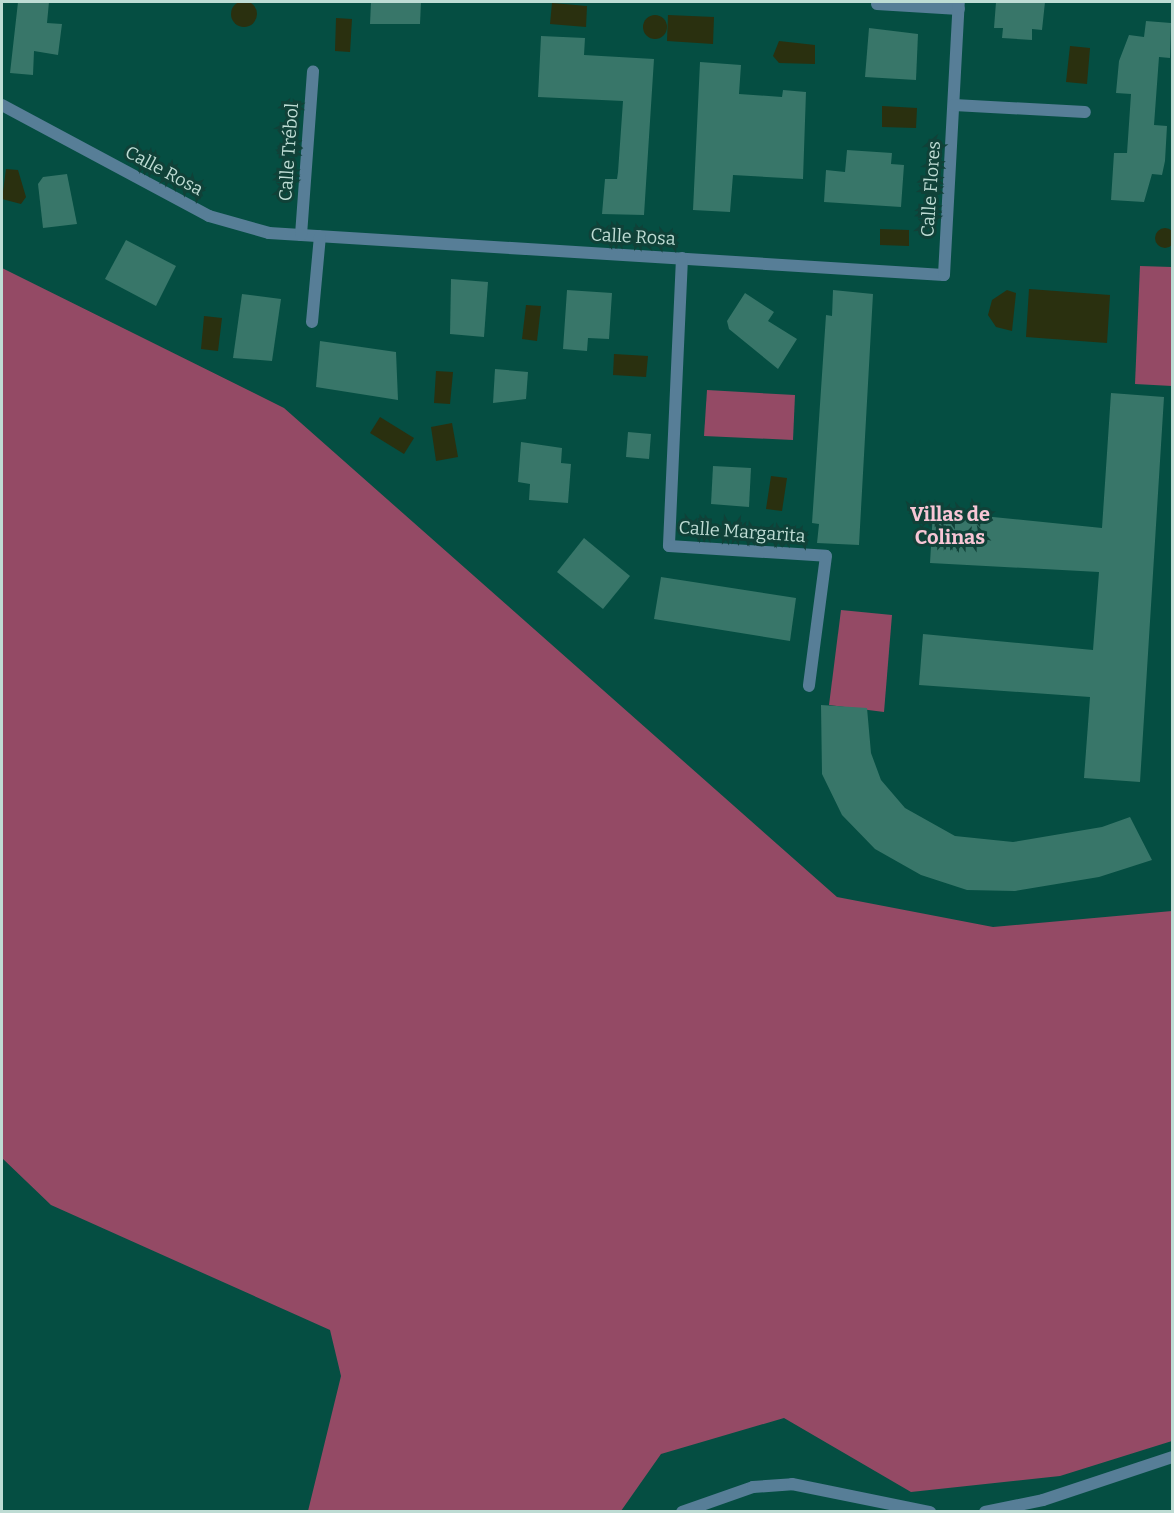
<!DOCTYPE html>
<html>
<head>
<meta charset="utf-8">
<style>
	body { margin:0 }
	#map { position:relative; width:1174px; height:1513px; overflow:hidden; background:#054e42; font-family:Bitter,serif }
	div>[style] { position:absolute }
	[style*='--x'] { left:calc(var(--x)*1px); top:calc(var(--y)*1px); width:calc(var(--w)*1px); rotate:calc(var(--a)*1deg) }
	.green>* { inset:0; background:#944a65 }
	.water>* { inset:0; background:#2a300f }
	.round { border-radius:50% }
	.building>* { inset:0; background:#387669 }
	.minor>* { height:12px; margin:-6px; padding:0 6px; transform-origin:6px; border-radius:6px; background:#577e97 }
	.tertiary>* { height:12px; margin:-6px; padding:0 6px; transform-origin:6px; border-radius:6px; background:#577e97 }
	span { translate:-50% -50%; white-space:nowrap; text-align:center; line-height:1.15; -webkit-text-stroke:6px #104138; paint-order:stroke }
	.street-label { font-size:18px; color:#bedcd4 }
	.neighbourhood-label { font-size:20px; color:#f8c6d5; font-weight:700 }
	.frame { position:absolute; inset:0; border:3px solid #bedcd4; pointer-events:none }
</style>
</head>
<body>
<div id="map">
	<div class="green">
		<i style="clip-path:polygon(1140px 266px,1172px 267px,1172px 386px,1135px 384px)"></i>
		<i style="clip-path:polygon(2px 268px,284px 408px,837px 897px,993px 927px,1172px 911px,1172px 1441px,1060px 1476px,911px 1492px,784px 1418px,661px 1454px,621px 1511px,308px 1511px,341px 1376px,330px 1330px,51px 1205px,2px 1158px)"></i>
		<i style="clip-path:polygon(707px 390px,795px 395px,793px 440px,704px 436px)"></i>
		<i style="clip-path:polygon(841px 610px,892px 615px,884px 712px,829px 705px)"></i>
	</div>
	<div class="water">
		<i class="round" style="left:231px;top:1px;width:26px;height:26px"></i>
		<i style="clip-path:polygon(552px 3px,587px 6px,586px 27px,550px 24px)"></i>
		<i class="round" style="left:643px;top:15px;width:24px;height:24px"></i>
		<i style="clip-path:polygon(668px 15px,714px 17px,713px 44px,667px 41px)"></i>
		<i style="clip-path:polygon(336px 18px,352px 19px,350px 52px,335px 51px)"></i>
		<i style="clip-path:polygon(779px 41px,815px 45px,815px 64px,779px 63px,773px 56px)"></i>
		<i style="clip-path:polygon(1070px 46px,1090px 48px,1087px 84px,1066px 82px)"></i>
		<i style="clip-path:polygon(882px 106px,917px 108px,916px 128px,882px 127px)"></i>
		<i style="clip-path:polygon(6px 169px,18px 170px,26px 197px,21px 204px,2px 199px)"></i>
		<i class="round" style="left:1155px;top:228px;width:20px;height:20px"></i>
		<i style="clip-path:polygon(880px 229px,909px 230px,909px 246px,880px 245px)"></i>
		<i style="clip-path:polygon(1029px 289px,1110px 295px,1107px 343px,1026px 337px)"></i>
		<i style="clip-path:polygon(1007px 290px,1016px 293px,1012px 331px,996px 327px,988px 315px,992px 300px)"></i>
		<i style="clip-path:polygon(526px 305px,541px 306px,537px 341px,522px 339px)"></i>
		<i style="clip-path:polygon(204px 316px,222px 318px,218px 351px,201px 349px)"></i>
		<i style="clip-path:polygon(614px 354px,648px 356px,646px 377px,613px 375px)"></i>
		<i style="clip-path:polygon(436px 371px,453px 372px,450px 404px,434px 403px)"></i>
		<i style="clip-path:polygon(380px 417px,414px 438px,404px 454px,370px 433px)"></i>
		<i style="clip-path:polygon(452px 423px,458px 457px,436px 461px,431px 427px)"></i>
		<i style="clip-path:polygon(771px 476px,787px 478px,782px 511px,766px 509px)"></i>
	</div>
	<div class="building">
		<i style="clip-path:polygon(18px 2px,49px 2px,47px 23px,62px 24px,58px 55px,34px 51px,33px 75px,10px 73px)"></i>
		<i style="clip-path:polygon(371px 2px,421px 2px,420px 24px,370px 24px)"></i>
		<i style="clip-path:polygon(996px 2px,1045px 2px,1042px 30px,1032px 29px,1032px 40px,1002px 38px,1003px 28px,994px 28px)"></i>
		<i style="clip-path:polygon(1146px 21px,1171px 23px,1170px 58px,1159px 57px,1154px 125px,1167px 126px,1165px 161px,1162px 175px,1152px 174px,1144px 202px,1111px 200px,1114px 153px,1127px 153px,1131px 94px,1116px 93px,1119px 61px,1129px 35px,1144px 37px)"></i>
		<i style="clip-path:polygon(869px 28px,918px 34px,916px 80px,865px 77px)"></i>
		<i style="clip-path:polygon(541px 36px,585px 38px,584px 55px,654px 59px,644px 215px,602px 214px,605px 179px,617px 179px,618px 172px,623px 101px,538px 97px)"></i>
		<i style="clip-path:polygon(700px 62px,741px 65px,739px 94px,782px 97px,783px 90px,806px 92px,803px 179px,733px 175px,730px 212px,693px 210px)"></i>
		<i style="clip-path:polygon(847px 150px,892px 153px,891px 164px,904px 165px,901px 207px,824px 202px,826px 170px,845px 172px)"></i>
		<i style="clip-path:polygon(67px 174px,77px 224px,43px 228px,38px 184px,43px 177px)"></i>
		<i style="clip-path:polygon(126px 240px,176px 266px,156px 306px,105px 279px)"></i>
		<i style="clip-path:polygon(451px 279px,488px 282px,484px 337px,450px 334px)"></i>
		<i style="clip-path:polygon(567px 290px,612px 293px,609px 339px,588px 338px,587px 351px,563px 349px)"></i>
		<i style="clip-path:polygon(833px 290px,873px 294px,859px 545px,817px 543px,819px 524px,812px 523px,826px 315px,832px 316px)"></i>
		<i style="clip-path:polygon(745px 293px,774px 312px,768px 321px,797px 339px,778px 369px,729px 329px,727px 321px)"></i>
		<i style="clip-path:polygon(242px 294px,281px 299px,272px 361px,233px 358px)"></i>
		<i style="clip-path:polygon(320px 341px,396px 352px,398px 400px,316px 387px)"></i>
		<i style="clip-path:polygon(495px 369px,528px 372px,526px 399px,493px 403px)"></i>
		<i style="clip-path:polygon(1111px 393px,1164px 397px,1140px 782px,1084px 778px,1090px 697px,919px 685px,923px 634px,1093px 650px,1099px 572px,930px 563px,933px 511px,1102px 528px)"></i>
		<i style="clip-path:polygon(628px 432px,651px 434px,649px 459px,626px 457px)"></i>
		<i style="clip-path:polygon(521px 442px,562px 448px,561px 463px,571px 464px,568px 503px,529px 500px,530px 484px,518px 482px)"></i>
		<i style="clip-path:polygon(713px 466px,751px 468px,749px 507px,711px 504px)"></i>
		<i style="clip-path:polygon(584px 538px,630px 576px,603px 609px,557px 572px)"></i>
		<i style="clip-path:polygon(661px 577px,796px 598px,790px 641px,654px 619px)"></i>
		<i style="clip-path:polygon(821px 705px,867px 708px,871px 753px,881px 780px,905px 808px,955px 836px,1013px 842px,1102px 827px,1130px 817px,1152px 860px,1099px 877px,1015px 891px,967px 890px,921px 875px,875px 849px,842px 815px,822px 774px)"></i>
	</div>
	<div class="minor">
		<i style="--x:877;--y:4;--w:82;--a:3.5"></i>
		<i style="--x:2;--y:105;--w:235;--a:28.2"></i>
		<i style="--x:209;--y:216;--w:62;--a:15.8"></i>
		<i style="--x:269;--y:233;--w:676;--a:3.56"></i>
		<i style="--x:944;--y:275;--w:273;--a:-86.9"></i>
		<i style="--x:954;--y:105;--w:131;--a:3.1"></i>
		<i style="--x:301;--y:235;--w:164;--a:-85.8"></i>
		<i style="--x:682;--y:258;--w:288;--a:92.6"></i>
		<i style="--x:669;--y:546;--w:157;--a:3.6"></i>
		<i style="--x:826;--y:556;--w:131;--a:97.5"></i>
		<i style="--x:312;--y:322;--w:86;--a:-84.7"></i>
	</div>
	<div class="tertiary">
		<i style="--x:682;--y:1512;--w:75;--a:-19.4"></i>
		<i style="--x:753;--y:1487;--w:39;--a:-4"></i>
		<i style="--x:792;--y:1484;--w:141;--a:11.5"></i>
		<i style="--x:985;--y:1512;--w:59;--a:-11.7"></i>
		<i style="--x:1043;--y:1500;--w:136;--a:-18.4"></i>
	</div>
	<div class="street-label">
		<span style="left:289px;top:152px;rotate:-86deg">Calle Trébol</span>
		<span style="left:164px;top:171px;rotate:28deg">Calle Rosa</span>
		<span style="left:931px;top:189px;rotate:-86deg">Calle Flores</span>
		<span style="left:633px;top:237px;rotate:3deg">Calle Rosa</span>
		<span style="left:742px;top:532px;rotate:4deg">Calle Margarita</span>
	</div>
	<div class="neighbourhood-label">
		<span style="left:950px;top:526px">Villas de<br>Colinas</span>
	</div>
	<div class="frame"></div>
</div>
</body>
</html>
